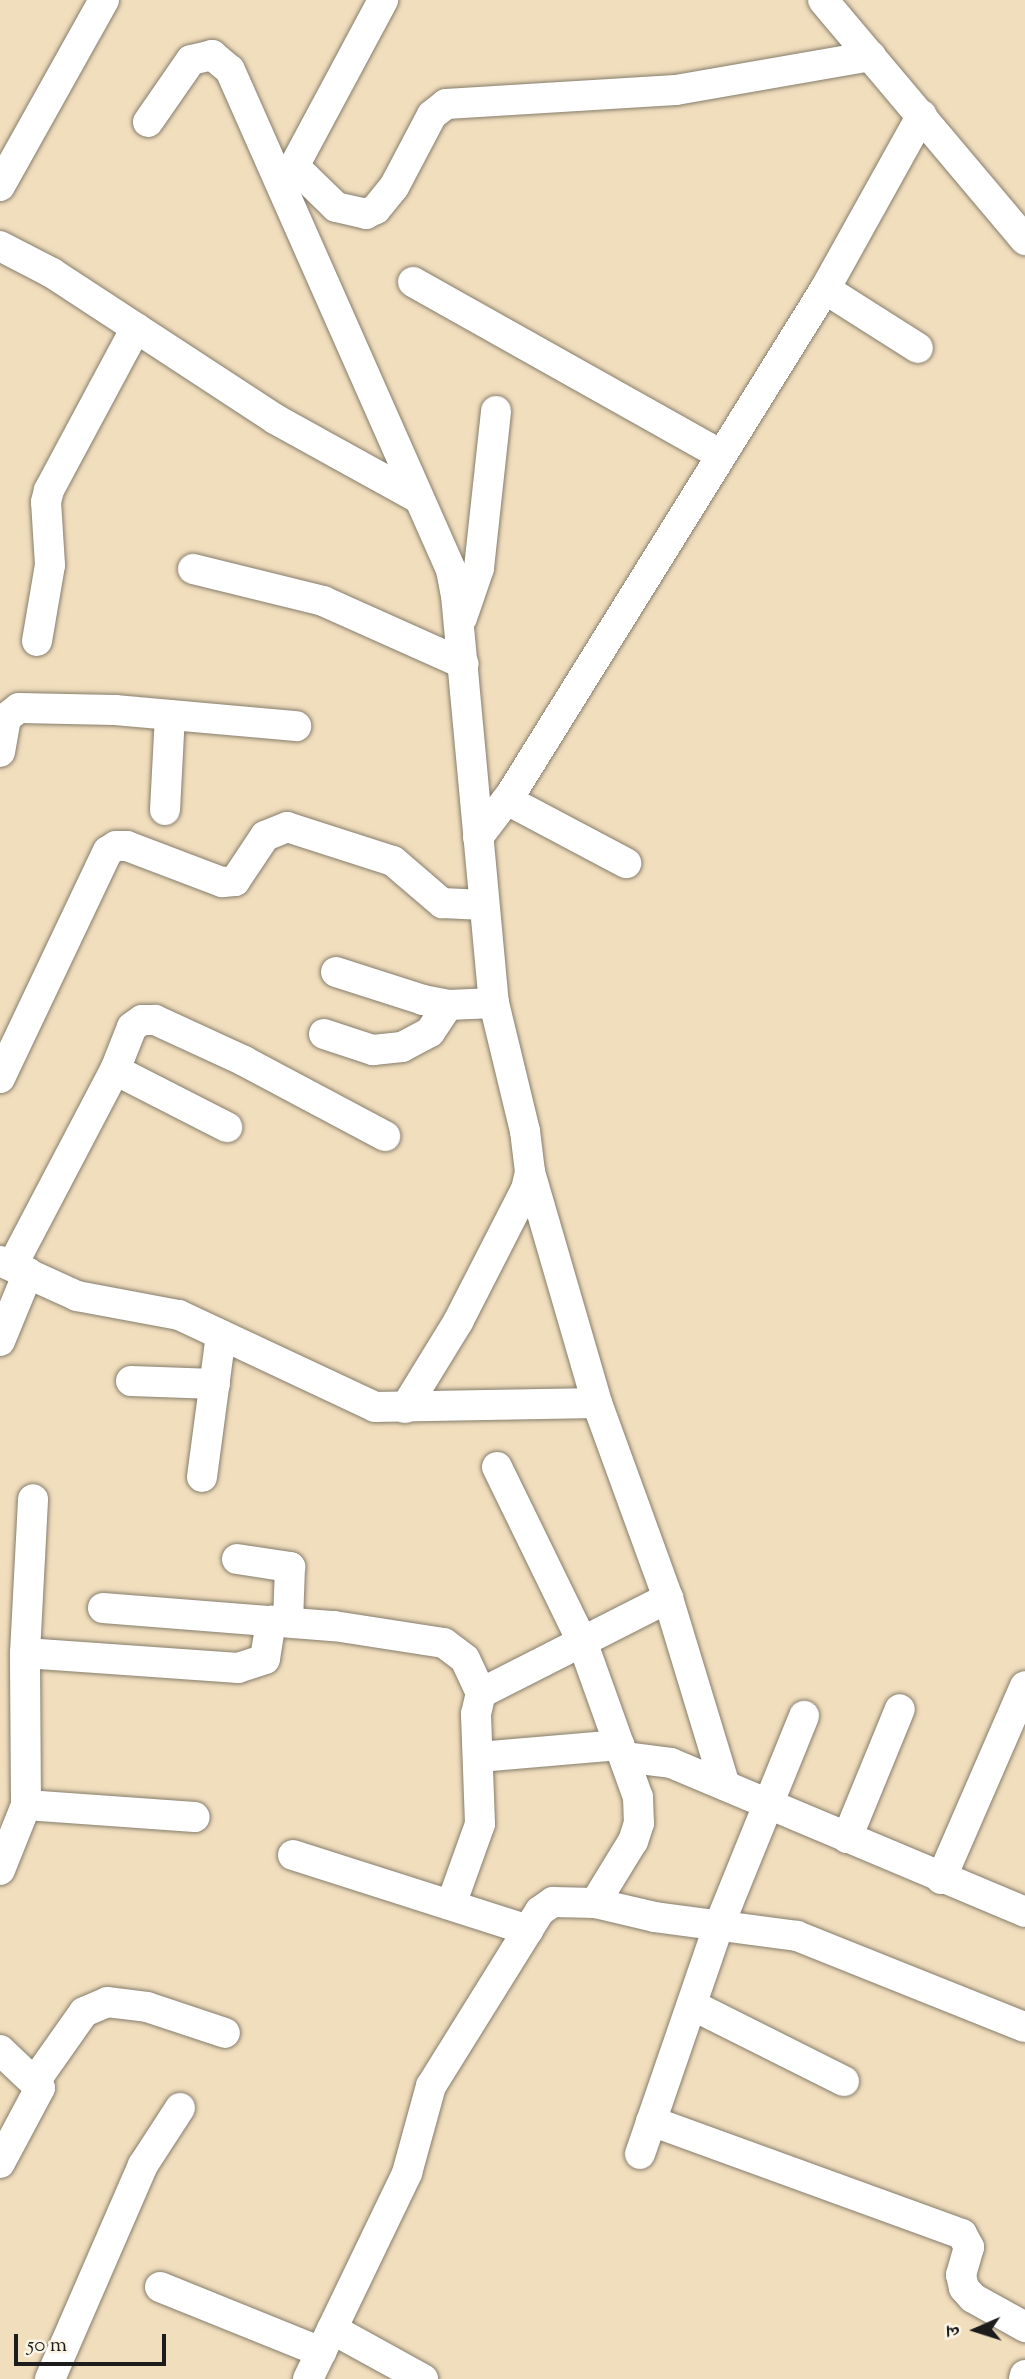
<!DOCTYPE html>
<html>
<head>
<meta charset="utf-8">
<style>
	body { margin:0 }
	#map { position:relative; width:1025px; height:2379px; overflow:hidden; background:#f1debd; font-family:"Sorts Mill Goudy","Noto Serif Devanagari",serif }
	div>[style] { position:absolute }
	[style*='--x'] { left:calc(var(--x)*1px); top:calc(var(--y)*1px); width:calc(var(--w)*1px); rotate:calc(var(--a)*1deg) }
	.roads { filter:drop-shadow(0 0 2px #867d6c) drop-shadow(0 0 2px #867d6c) }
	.minor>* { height:30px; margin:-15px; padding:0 15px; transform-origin:15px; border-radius:15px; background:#fff }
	span { translate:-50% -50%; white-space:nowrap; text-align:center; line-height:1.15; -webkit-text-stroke:6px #fcf5e5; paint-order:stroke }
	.north { position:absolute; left:941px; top:2295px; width:70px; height:70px; -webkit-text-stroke:5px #fcf5e5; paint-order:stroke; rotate:267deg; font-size:19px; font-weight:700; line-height:28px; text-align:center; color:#1c1c1c }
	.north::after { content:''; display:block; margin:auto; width:24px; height:32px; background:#1c1c1c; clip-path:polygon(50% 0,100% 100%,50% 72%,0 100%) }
	.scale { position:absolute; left:14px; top:2334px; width:152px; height:32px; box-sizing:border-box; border:4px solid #1c1c1c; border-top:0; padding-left:9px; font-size:21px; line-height:24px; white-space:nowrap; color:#1c1c1c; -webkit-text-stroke:5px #fcf5e5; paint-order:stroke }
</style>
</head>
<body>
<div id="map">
	<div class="roads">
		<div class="minor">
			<i style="--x:823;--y:0;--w:314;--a:49.9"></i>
			<i style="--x:148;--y:122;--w:75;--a:-55.3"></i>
			<i style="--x:191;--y:60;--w:22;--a:-13"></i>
			<i style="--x:212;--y:55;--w:23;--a:40"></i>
			<i style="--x:230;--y:70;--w:547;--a:66.15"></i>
			<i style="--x:451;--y:570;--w:25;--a:79"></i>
			<i style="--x:456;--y:595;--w:410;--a:84.7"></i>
			<i style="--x:494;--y:1003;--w:132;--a:76.4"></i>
			<i style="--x:525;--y:1131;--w:41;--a:83"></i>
			<i style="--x:530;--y:1172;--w:17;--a:103"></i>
			<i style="--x:526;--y:1189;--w:149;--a:117.1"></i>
			<i style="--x:458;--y:1322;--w:101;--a:121.6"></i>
			<i style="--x:295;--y:167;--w:57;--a:44.3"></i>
			<i style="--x:336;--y:207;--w:31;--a:13"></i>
			<i style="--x:366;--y:214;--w:11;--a:-27"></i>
			<i style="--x:376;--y:209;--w:28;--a:-51"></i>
			<i style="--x:394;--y:187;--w:81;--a:-62.2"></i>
			<i style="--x:432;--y:115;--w:18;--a:-38"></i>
			<i style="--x:446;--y:104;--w:230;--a:-3.5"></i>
			<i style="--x:676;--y:90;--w:198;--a:-9.9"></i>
			<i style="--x:284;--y:185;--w:210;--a:-61.8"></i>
			<i style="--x:0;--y:186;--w:213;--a:-60.8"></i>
			<i style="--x:0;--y:246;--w:59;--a:27.4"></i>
			<i style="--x:52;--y:273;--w:267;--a:33.2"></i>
			<i style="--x:275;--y:419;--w:163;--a:28.9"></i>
			<i style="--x:413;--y:282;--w:353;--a:29.3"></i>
			<i style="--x:825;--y:289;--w:110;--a:32.4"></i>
			<i style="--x:193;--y:569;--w:134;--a:13.8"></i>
			<i style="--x:323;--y:601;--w:154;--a:24.1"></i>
			<i style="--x:462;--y:618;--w:53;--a:-71.2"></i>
			<i style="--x:479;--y:568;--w:158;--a:-83.8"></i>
			<i style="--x:37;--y:641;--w:77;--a:-80.3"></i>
			<i style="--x:50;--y:565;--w:63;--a:-93.6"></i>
			<i style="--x:46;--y:502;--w:12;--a:-76"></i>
			<i style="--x:49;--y:490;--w:184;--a:-61.8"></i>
			<i style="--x:0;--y:752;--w:35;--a:-80"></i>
			<i style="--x:6;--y:718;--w:16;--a:-38"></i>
			<i style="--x:19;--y:708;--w:96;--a:1.2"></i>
			<i style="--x:115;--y:710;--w:182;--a:5.1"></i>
			<i style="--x:507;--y:800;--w:135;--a:27.9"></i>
			<i style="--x:165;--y:810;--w:95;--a:-87"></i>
			<i style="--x:478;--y:837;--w:54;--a:-52.5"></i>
			<i style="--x:511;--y:794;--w:595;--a:-58.13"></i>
			<i style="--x:825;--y:289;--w:199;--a:-60.9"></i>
			<i style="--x:336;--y:972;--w:91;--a:17.8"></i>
			<i style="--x:423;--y:1000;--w:25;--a:11"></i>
			<i style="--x:448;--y:1005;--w:46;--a:-2.5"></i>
			<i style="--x:324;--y:1034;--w:52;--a:18.1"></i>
			<i style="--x:373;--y:1050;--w:29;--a:-6"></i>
			<i style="--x:402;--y:1047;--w:32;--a:-28"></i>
			<i style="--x:430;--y:1032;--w:32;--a:-56"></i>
			<i style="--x:115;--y:1070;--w:126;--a:27"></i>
			<i style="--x:0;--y:1078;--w:251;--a:-64.6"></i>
			<i style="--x:108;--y:851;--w:9;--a:-32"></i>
			<i style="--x:116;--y:846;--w:11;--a:0"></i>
			<i style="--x:127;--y:846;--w:102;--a:20.8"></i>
			<i style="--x:222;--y:882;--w:13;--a:-4"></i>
			<i style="--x:235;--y:881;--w:54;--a:-56.3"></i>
			<i style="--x:265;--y:836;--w:24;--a:-22"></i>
			<i style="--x:287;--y:827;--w:111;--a:17.8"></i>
			<i style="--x:393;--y:861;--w:65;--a:40.6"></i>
			<i style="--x:442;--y:903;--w:42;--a:2.7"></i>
			<i style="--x:530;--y:1172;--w:241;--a:73.8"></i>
			<i style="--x:597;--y:1403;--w:208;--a:70"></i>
			<i style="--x:668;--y:1598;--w:196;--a:73.1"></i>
			<i style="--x:0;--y:1261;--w:85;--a:24.4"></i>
			<i style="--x:77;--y:1296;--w:104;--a:10.6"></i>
			<i style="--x:179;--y:1315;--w:217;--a:25.1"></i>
			<i style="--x:375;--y:1407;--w:222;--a:-1"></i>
			<i style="--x:12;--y:1266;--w:221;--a:-62.3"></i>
			<i style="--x:115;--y:1070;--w:46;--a:-68.4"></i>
			<i style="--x:132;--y:1027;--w:12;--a:-35"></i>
			<i style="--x:142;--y:1020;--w:13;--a:0"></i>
			<i style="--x:155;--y:1020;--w:98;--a:24.7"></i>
			<i style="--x:244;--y:1061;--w:160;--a:28"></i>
			<i style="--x:0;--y:1341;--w:74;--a:-67.6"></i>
			<i style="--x:131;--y:1381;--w:84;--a:2"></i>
			<i style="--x:497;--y:1467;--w:194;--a:64"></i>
			<i style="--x:582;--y:1641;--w:166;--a:70.3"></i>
			<i style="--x:638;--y:1797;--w:26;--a:88"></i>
			<i style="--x:639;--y:1823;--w:19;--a:108"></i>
			<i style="--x:633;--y:1841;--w:73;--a:121.5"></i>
			<i style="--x:202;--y:1477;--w:143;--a:-82.4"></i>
			<i style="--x:237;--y:1559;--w:54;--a:8.6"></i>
			<i style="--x:290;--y:1567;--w:55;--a:92.1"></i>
			<i style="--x:103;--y:1608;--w:232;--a:4.5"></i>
			<i style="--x:334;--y:1626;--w:111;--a:8.8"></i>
			<i style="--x:444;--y:1643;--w:26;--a:37"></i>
			<i style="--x:465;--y:1659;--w:38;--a:65"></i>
			<i style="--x:25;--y:1653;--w:214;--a:4"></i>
			<i style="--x:238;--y:1668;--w:28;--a:-18"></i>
			<i style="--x:265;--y:1659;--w:39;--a:-81"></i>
			<i style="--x:479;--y:1757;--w:141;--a:-4.9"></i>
			<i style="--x:624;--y:1757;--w:47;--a:7.3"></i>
			<i style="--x:671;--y:1763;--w:384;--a:22.8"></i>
			<i style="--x:26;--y:1805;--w:169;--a:4.1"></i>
			<i style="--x:847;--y:1838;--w:139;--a:-67.7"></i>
			<i style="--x:293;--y:1855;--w:247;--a:17.7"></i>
			<i style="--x:0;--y:1870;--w:70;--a:-68.2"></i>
			<i style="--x:26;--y:1805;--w:152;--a:-90.4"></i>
			<i style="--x:25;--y:1653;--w:154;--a:-87"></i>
			<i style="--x:941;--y:1879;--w:210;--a:-66.5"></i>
			<i style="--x:451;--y:1905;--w:86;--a:-70.3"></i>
			<i style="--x:480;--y:1824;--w:110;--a:-92.1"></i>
			<i style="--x:476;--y:1714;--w:22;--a:-77"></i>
			<i style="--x:481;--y:1693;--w:210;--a:-26.9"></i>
			<i style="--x:692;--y:2005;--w:170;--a:26.6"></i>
			<i style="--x:0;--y:2050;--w:55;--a:43.5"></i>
			<i style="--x:40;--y:2088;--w:85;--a:118.1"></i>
			<i style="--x:36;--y:2080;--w:83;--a:-54.8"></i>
			<i style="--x:84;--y:2012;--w:25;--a:-23"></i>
			<i style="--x:107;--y:2002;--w:40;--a:7.1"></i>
			<i style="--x:147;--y:2007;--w:82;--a:18.4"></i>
			<i style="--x:651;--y:2121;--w:331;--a:20"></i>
			<i style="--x:962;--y:2234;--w:15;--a:62"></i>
			<i style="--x:969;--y:2247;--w:29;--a:106"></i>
			<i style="--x:961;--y:2275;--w:13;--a:77"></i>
			<i style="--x:964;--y:2288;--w:13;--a:48"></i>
			<i style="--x:973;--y:2298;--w:60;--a:29.1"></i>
			<i style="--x:640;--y:2154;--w:239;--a:-71"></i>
			<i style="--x:718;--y:1928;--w:229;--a:-67.9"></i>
			<i style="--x:160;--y:2287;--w:174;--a:22"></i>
			<i style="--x:332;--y:2329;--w:104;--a:28.8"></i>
			<i style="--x:50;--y:2379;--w:233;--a:-66.5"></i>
			<i style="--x:143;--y:2165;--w:68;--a:-57"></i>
			<i style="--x:308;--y:2379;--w:229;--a:-64.3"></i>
			<i style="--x:407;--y:2173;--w:90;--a:-74.6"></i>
			<i style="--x:431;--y:2086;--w:184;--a:-58.1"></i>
			<i style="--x:528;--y:1930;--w:22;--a:-58"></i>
			<i style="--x:540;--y:1911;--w:16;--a:-35"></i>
			<i style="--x:553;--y:1902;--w:42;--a:1.4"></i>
			<i style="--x:595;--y:1903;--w:62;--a:13.1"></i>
			<i style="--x:655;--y:1917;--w:143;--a:7.6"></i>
			<i style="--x:797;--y:1936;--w:245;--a:21.8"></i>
			<i style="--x:1024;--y:2379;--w:4;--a:-76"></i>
		</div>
	</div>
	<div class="north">उ</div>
	<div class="scale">50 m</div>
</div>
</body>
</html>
